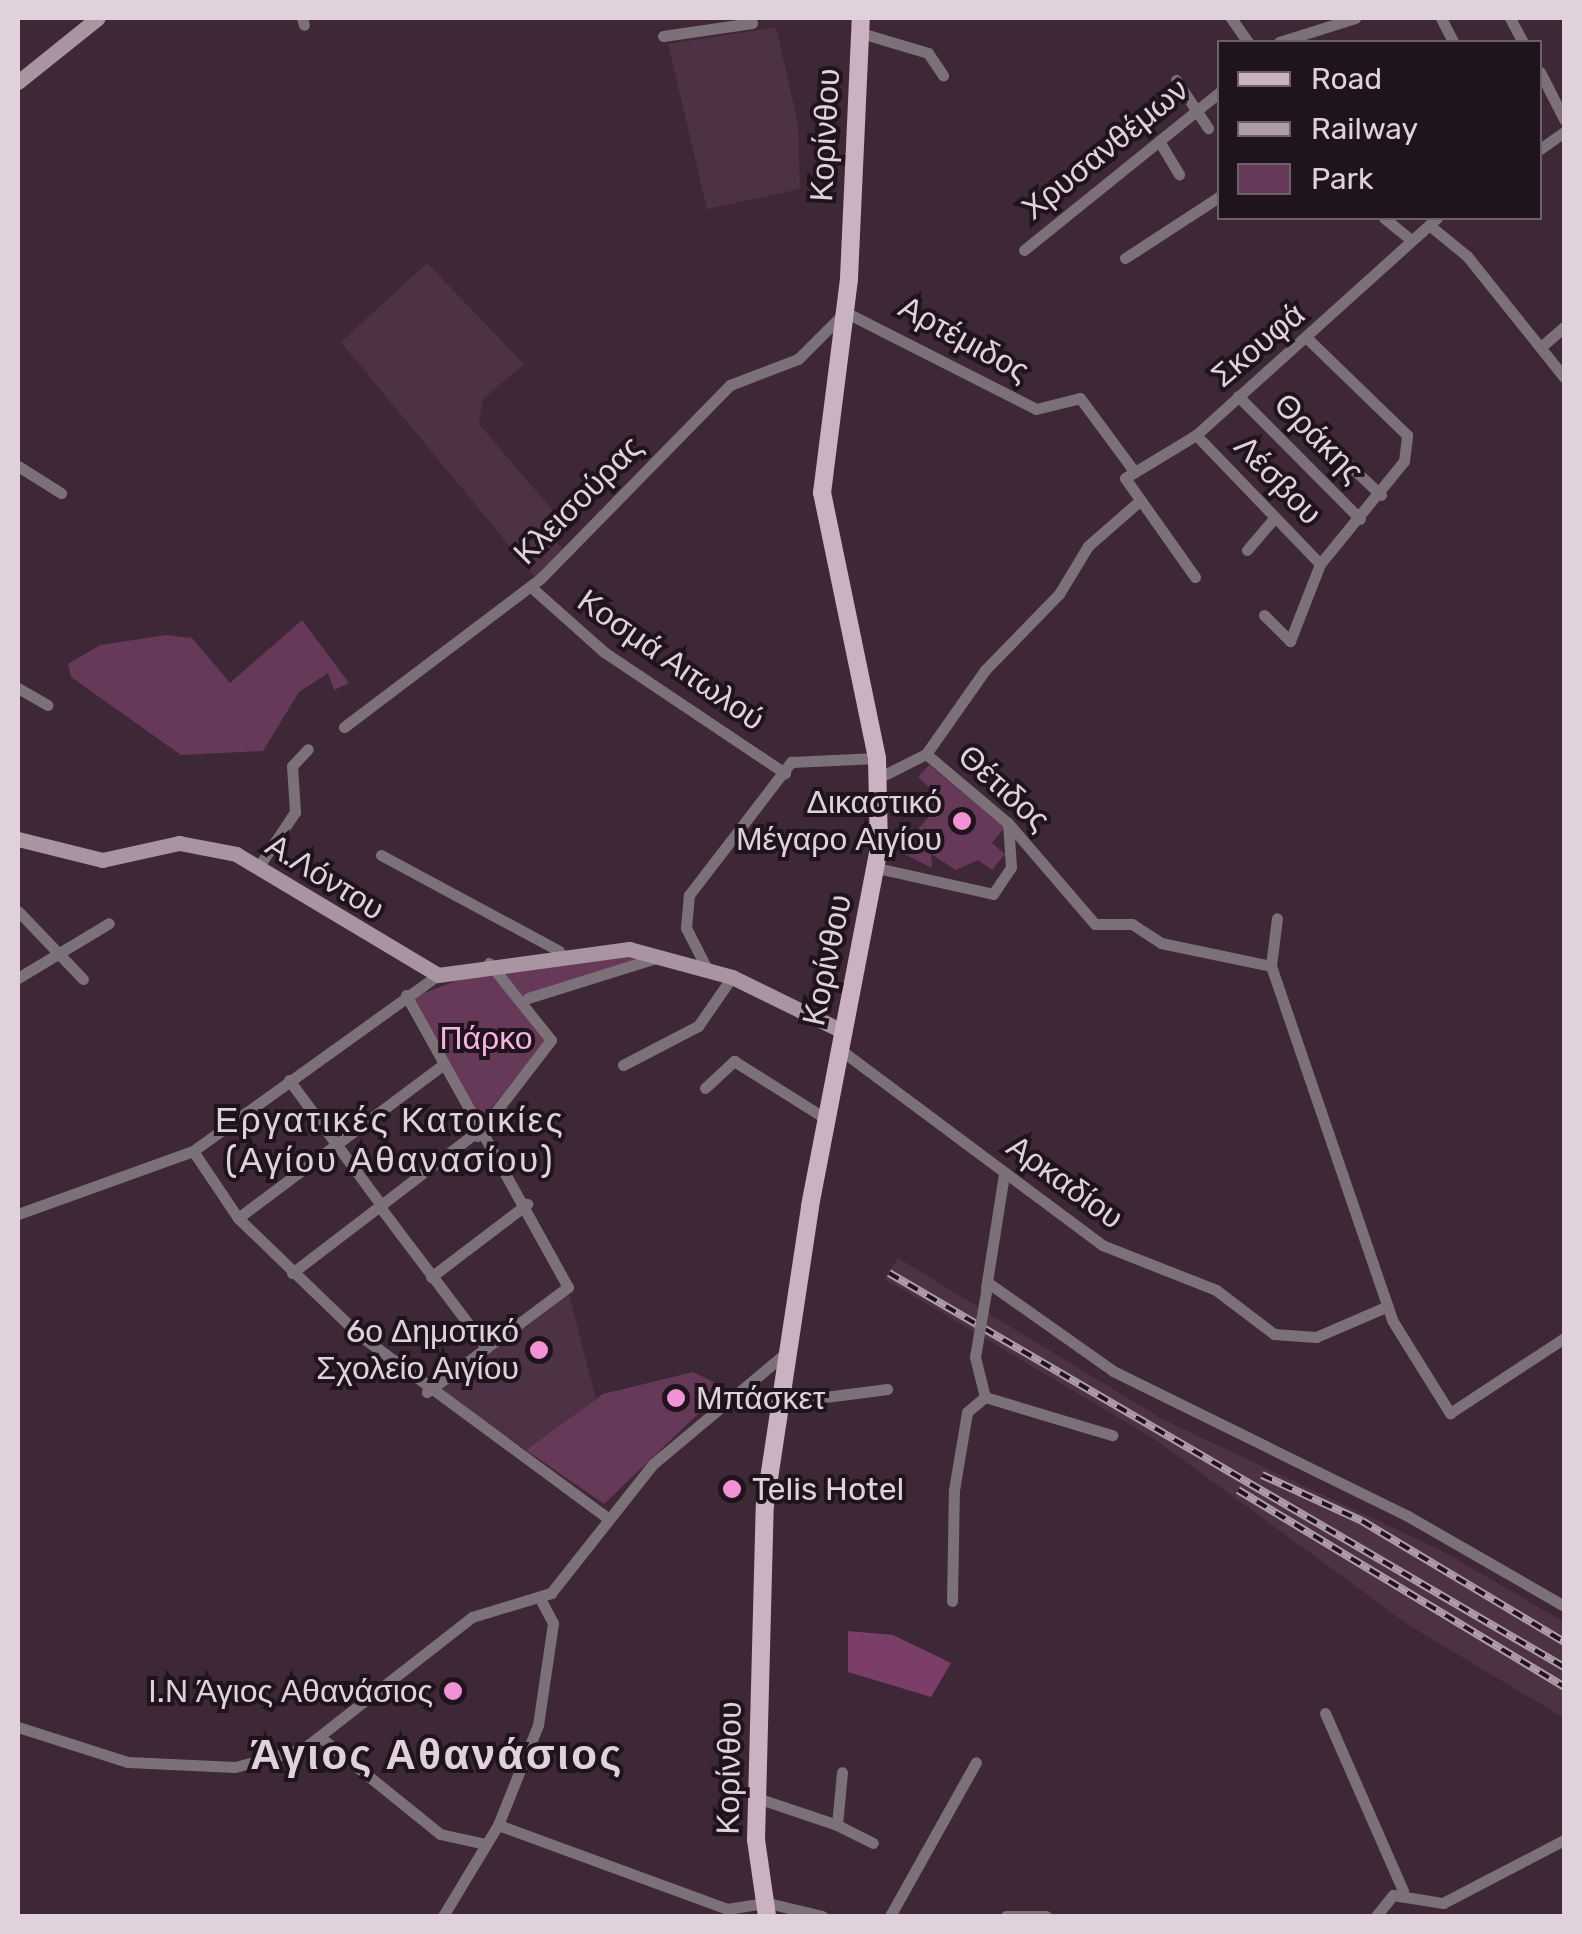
<!DOCTYPE html>
<html>
<head>
<meta charset="utf-8">
<style>
	body { margin:0 }
	#map { position:relative; width:1582px; height:1934px; overflow:hidden; background:#3e2737; font-family:Rubik,sans-serif }
	div>[style] { position:absolute }
	[style*='--x'] { left:calc(var(--x)*1px); top:calc(var(--y)*1px); width:calc(var(--w)*1px); rotate:calc(var(--a)*1deg) }
	.built>* { inset:0; background:#4d3144 }
	.green>* { inset:0; background:#663959 }
	.forest>* { inset:0; background:#7a3e69 }
	.minor>* { height:11px; margin:-5.5px; padding:0 5.5px; transform-origin:5.5px; border-radius:5.5px; background:#7d7179 }
	.secondary>* { height:15px; margin:-7.5px; padding:0 7.5px; transform-origin:7.5px; border-radius:7.5px; background:#a995a2 }
	.primary>* { height:18px; margin:-9px; padding:0 9px; transform-origin:9px; border-radius:9px; background:#cbb2c2 }
	.rail>* { height:8px; margin-top:-4px; transform-origin:0; background:repeating-linear-gradient(90deg,#1f141b 0 11px,#ae9ca8 0 22px); box-sizing:border-box; border-block:2px solid #ae9ca8 }
	.minor-bridge>* { height:11px; margin:-5.5px; padding:0 5.5px; transform-origin:5.5px; border-radius:5.5px; background:#7d7179 }
	.dots>* { width:28px; height:28px; translate:-50% -50%; box-sizing:border-box; border:5px solid #1f141b; border-radius:50% }
	span { translate:-50% -50%; white-space:nowrap; text-align:center; line-height:1.15; -webkit-text-stroke:8px #1f141b; paint-order:stroke }
	.street-label { font-size:32px; color:#e1d1db }
	.poi-label { font-size:32px; color:#e1d1db }
	.right { translate:-100% -50%; text-align:right }
	.left { translate:0 -50%; text-align:left }
	.park-label { font-size:32px; color:#fab2e3 }
	.neighbourhood-label { font-size:35px; color:#e1d1db; letter-spacing:2.5px }
	.district-label { font-size:42px; color:#e1d1db; font-weight:700; letter-spacing:2.5px }
	.frame { position:absolute; inset:0; border:20px solid #e1d1db; pointer-events:none }
	.legend { position:absolute; left:1217px; top:40px; width:325px; height:180px; box-sizing:border-box; background:#1f141b; border:2px solid #6d6068; margin:0; padding:12px 18px; list-style:none; font-size:30px; color:#e1d1db }
	.legend li { display:flex; align-items:center; gap:20px; height:50px }
	.legend b { width:50px; border:2px solid #6d6068 }
</style>
</head>
<body>
<div id="map">
	<div class="built">
		<i style="clip-path:polygon(776px 27px,798px 124px,800px 189px,707px 209px,668px 44px)"></i>
		<i style="clip-path:polygon(427px 263px,524px 364px,483px 399px,479px 424px,566px 526px,554px 539px,563px 549px,536px 578px,341px 342px)"></i>
		<i style="clip-path:polygon(898px 1258px,1162px 1419px,1444px 1552px,1564px 1622px,1564px 1718px,1410px 1626px,1156px 1440px,885px 1279px)"></i>
		<i style="clip-path:polygon(569px 1294px,596px 1399px,526px 1450px,440px 1390px)"></i>
	</div>
	<div class="green">
		<i style="clip-path:polygon(302px 620px,349px 683px,334px 690px,328px 673px,299px 692px,263px 751px,181px 755px,71px 677px,68px 664px,100px 645px,166px 635px,192px 638px,230px 683px)"></i>
		<i style="clip-path:polygon(929px 765px,1005px 827px,992px 843px,1005px 854px,992px 870px,978px 860px,956px 870px,931px 854px,932px 868px,898px 851px,936px 809px,919px 803px,931px 789px,918px 777px)"></i>
		<i style="clip-path:polygon(619px 953px,644px 958px,524px 997px,500px 968px)"></i>
		<i style="clip-path:polygon(487px 969px,546px 1041px,479px 1123px,414px 997px)"></i>
		<i style="clip-path:polygon(693px 1372px,725px 1388px,604px 1504px,526px 1450px,603px 1394px)"></i>
	</div>
	<div class="forest">
		<i style="clip-path:polygon(848px 1631px,893px 1635px,951px 1663px,931px 1697px,848px 1672px)"></i>
	</div>
	<div class="minor">
		<i style="--x:302;--y:18;--w:7;--a:74"></i>
		<i style="--x:1231;--y:18;--w:29;--a:55"></i>
		<i style="--x:1441;--y:18;--w:27;--a:63"></i>
		<i style="--x:1510;--y:18;--w:27;--a:62"></i>
		<i style="--x:861;--y:33;--w:70;--a:16.6"></i>
		<i style="--x:928;--y:53;--w:27;--a:56"></i>
		<i style="--x:663;--y:36;--w:90;--a:-8.3"></i>
		<i style="--x:1279;--y:42;--w:80;--a:-17.5"></i>
		<i style="--x:1540;--y:72;--w:53;--a:62.9"></i>
		<i style="--x:1176;--y:80;--w:58;--a:56.3"></i>
		<i style="--x:1159;--y:141;--w:39;--a:59"></i>
		<i style="--x:1540;--y:149;--w:29;--a:-35"></i>
		<i style="--x:1384;--y:218;--w:33;--a:39"></i>
		<i style="--x:1429;--y:225;--w:49;--a:39.2"></i>
		<i style="--x:1467;--y:256;--w:155;--a:51.3"></i>
		<i style="--x:1024;--y:250;--w:252;--a:-38.9"></i>
		<i style="--x:1125;--y:258;--w:113;--a:-33.1"></i>
		<i style="--x:1542;--y:346;--w:29;--a:-41"></i>
		<i style="--x:1238;--y:396;--w:173;--a:45.2"></i>
		<i style="--x:1196;--y:435;--w:179;--a:46.1"></i>
		<i style="--x:1346;--y:462;--w:48;--a:43.3"></i>
		<i style="--x:18;--y:466;--w:51;--a:32.1"></i>
		<i style="--x:1247;--y:550;--w:43;--a:-49.7"></i>
		<i style="--x:1195;--y:577;--w:121;--a:-125.3"></i>
		<i style="--x:1125;--y:478;--w:83;--a:-31.2"></i>
		<i style="--x:1196;--y:435;--w:324;--a:-42"></i>
		<i style="--x:531;--y:587;--w:98;--a:41.7"></i>
		<i style="--x:604;--y:652;--w:218;--a:33.8"></i>
		<i style="--x:1264;--y:615;--w:37;--a:45"></i>
		<i style="--x:1290;--y:641;--w:83;--a:-68.7"></i>
		<i style="--x:1320;--y:564;--w:133;--a:-50.8"></i>
		<i style="--x:1404;--y:461;--w:26;--a:-83"></i>
		<i style="--x:1407;--y:435;--w:138;--a:-135.9"></i>
		<i style="--x:18;--y:688;--w:34;--a:30"></i>
		<i style="--x:344;--y:727;--w:246;--a:-37.1"></i>
		<i style="--x:540;--y:579;--w:272;--a:-45.6"></i>
		<i style="--x:730;--y:385;--w:73;--a:-20.9"></i>
		<i style="--x:798;--y:359;--w:66;--a:-45"></i>
		<i style="--x:845;--y:312;--w:214;--a:26.9"></i>
		<i style="--x:1036;--y:409;--w:45;--a:-14"></i>
		<i style="--x:1080;--y:398;--w:91;--a:53.5"></i>
		<i style="--x:926;--y:754;--w:107;--a:40.1"></i>
		<i style="--x:1008;--y:823;--w:133;--a:49.3"></i>
		<i style="--x:1095;--y:924;--w:37;--a:0"></i>
		<i style="--x:1132;--y:924;--w:35;--a:33"></i>
		<i style="--x:1161;--y:943;--w:112;--a:11.8"></i>
		<i style="--x:1271;--y:966;--w:374;--a:71.1"></i>
		<i style="--x:1392;--y:1320;--w:110;--a:58.1"></i>
		<i style="--x:1450;--y:1413;--w:136;--a:-33.3"></i>
		<i style="--x:880;--y:777;--w:51;--a:-26.6"></i>
		<i style="--x:926;--y:754;--w:103;--a:-54.9"></i>
		<i style="--x:985;--y:670;--w:106;--a:-45.8"></i>
		<i style="--x:1059;--y:594;--w:56;--a:-58.9"></i>
		<i style="--x:1088;--y:546;--w:64;--a:-41.2"></i>
		<i style="--x:381;--y:855;--w:202;--a:28.3"></i>
		<i style="--x:259;--y:866;--w:65;--a:-56.3"></i>
		<i style="--x:295;--y:812;--w:46;--a:-93.7"></i>
		<i style="--x:292;--y:766;--w:23;--a:-47"></i>
		<i style="--x:877;--y:868;--w:119;--a:12.6"></i>
		<i style="--x:993;--y:894;--w:32;--a:-56"></i>
		<i style="--x:1011;--y:867;--w:44;--a:-93.9"></i>
		<i style="--x:18;--y:911;--w:94;--a:46.3"></i>
		<i style="--x:1271;--y:966;--w:48;--a:-82.9"></i>
		<i style="--x:706;--y:967;--w:44;--a:-117.1"></i>
		<i style="--x:686;--y:928;--w:33;--a:-85"></i>
		<i style="--x:689;--y:895;--w:168;--a:-52.5"></i>
		<i style="--x:791;--y:762;--w:86;--a:-2.7"></i>
		<i style="--x:18;--y:978;--w:106;--a:-31.1"></i>
		<i style="--x:406;--y:995;--w:334;--a:61"></i>
		<i style="--x:568;--y:1287;--w:176;--a:143.3"></i>
		<i style="--x:528;--y:998;--w:140;--a:-17.4"></i>
		<i style="--x:838;--y:1048;--w:329;--a:36.7"></i>
		<i style="--x:1102;--y:1245;--w:123;--a:21.5"></i>
		<i style="--x:1216;--y:1290;--w:73;--a:37.2"></i>
		<i style="--x:1274;--y:1334;--w:42;--a:4.1"></i>
		<i style="--x:1316;--y:1337;--w:78;--a:-23.3"></i>
		<i style="--x:623;--y:1065;--w:85;--a:-27.5"></i>
		<i style="--x:698;--y:1026;--w:60;--a:-55.2"></i>
		<i style="--x:289;--y:1080;--w:157;--a:53.6"></i>
		<i style="--x:705;--y:1088;--w:40;--a:-43"></i>
		<i style="--x:734;--y:1061;--w:107;--a:32.1"></i>
		<i style="--x:477;--y:1136;--w:121;--a:-52.4"></i>
		<i style="--x:551;--y:1040;--w:99;--a:-128.8"></i>
		<i style="--x:193;--y:1151;--w:81;--a:56.1"></i>
		<i style="--x:238;--y:1218;--w:167;--a:44"></i>
		<i style="--x:358;--y:1334;--w:308;--a:36.4"></i>
		<i style="--x:380;--y:1207;--w:176;--a:52.9"></i>
		<i style="--x:18;--y:1214;--w:186;--a:-19.8"></i>
		<i style="--x:193;--y:1151;--w:302;--a:-35.7"></i>
		<i style="--x:238;--y:1218;--w:254;--a:-36.8"></i>
		<i style="--x:292;--y:1273;--w:230;--a:-37.4"></i>
		<i style="--x:431;--y:1277;--w:121;--a:-37.2"></i>
		<i style="--x:987;--y:1282;--w:154;--a:35.2"></i>
		<i style="--x:1113;--y:1371;--w:326;--a:26.2"></i>
		<i style="--x:1406;--y:1515;--w:182;--a:29.9"></i>
		<i style="--x:986;--y:1288;--w:115;--a:-81"></i>
		<i style="--x:975;--y:1357;--w:41;--a:76"></i>
		<i style="--x:985;--y:1397;--w:133;--a:16.7"></i>
		<i style="--x:779;--y:1403;--w:109;--a:-7.4"></i>
		<i style="--x:952;--y:1601;--w:111;--a:-89"></i>
		<i style="--x:954;--y:1490;--w:79;--a:-80.5"></i>
		<i style="--x:967;--y:1412;--w:23;--a:-40"></i>
		<i style="--x:1325;--y:1713;--w:194;--a:66.3"></i>
		<i style="--x:18;--y:1727;--w:115;--a:17.7"></i>
		<i style="--x:128;--y:1762;--w:107;--a:2.7"></i>
		<i style="--x:235;--y:1767;--w:70;--a:-14.8"></i>
		<i style="--x:303;--y:1749;--w:214;--a:-38"></i>
		<i style="--x:472;--y:1617;--w:83;--a:-16.9"></i>
		<i style="--x:551;--y:1593;--w:164;--a:-51.7"></i>
		<i style="--x:653;--y:1464;--w:175;--a:-39.9"></i>
		<i style="--x:320;--y:1737;--w:154;--a:38.9"></i>
		<i style="--x:440;--y:1834;--w:46;--a:12.5"></i>
		<i style="--x:757;--y:1798;--w:84;--a:18.6"></i>
		<i style="--x:837;--y:1825;--w:53;--a:-84.6"></i>
		<i style="--x:498;--y:1825;--w:244;--a:20.1"></i>
		<i style="--x:727;--y:1909;--w:37;--a:-9"></i>
		<i style="--x:837;--y:1825;--w:40;--a:26.6"></i>
		<i style="--x:764;--y:1902;--w:60;--a:13.6"></i>
		<i style="--x:443;--y:1916;--w:106;--a:-58.9"></i>
		<i style="--x:498;--y:1825;--w:108;--a:-68.2"></i>
		<i style="--x:538;--y:1725;--w:103;--a:-81.6"></i>
		<i style="--x:553;--y:1623;--w:26;--a:-118"></i>
		<i style="--x:890;--y:1916;--w:176;--a:-60.8"></i>
		<i style="--x:1006;--y:1916;--w:40;--a:0"></i>
		<i style="--x:1376;--y:1916;--w:27;--a:-51"></i>
		<i style="--x:1393;--y:1895;--w:51;--a:9.1"></i>
		<i style="--x:1443;--y:1903;--w:136;--a:-27.5"></i>
	</div>
	<div class="secondary">
		<i style="--x:18;--y:82;--w:102;--a:-38.7"></i>
		<i style="--x:18;--y:839;--w:87;--a:14"></i>
		<i style="--x:102;--y:860;--w:79;--a:-12.4"></i>
		<i style="--x:179;--y:843;--w:58;--a:10.9"></i>
		<i style="--x:236;--y:854;--w:235;--a:30.9"></i>
		<i style="--x:438;--y:975;--w:193;--a:-7.8"></i>
		<i style="--x:629;--y:949;--w:107;--a:15.2"></i>
		<i style="--x:732;--y:977;--w:123;--a:26.1"></i>
	</div>
	<div class="primary">
		<i style="--x:767;--y:1916;--w:77;--a:-98.2"></i>
		<i style="--x:756;--y:1840;--w:335;--a:-88.5"></i>
		<i style="--x:765;--y:1505;--w:302;--a:-81.4"></i>
		<i style="--x:810;--y:1206;--w:366;--a:-79.1"></i>
		<i style="--x:879;--y:847;--w:89;--a:-91.3"></i>
		<i style="--x:877;--y:758;--w:271;--a:-101.7"></i>
		<i style="--x:822;--y:493;--w:217;--a:-82.8"></i>
		<i style="--x:849;--y:278;--w:260;--a:-87.4"></i>
	</div>
	<div class="rail">
		<i style="--x:889;--y:1273;--w:782;--a:30.27"></i>
		<i style="--x:1262;--y:1475;--w:110;--a:24.7"></i>
		<i style="--x:1362;--y:1521;--w:235;--a:30.9"></i>
		<i style="--x:1238;--y:1490;--w:381;--a:31.1"></i>
	</div>
	<div class="minor-bridge">
		<i style="--x:975;--y:1357;--w:66;--a:-80.4"></i>
	</div>
	<div class="dots">
		<i style="left:962px;top:821px;background:#f391d6"></i>
		<i style="left:539px;top:1350px;background:#f391d6"></i>
		<i style="left:676px;top:1398px;background:#f391d6"></i>
		<i style="left:732px;top:1489px;background:#f391d6"></i>
		<i style="left:453px;top:1691px;background:#f391d6"></i>
	</div>
	<div class="street-label">
		<span style="left:825px;top:135px;rotate:-87deg">Κορίνθου</span>
		<span style="left:1105px;top:149px;rotate:-39deg">Χρυσανθέμων</span>
		<span style="left:964px;top:339px;rotate:29deg">Αρτέμιδος</span>
		<span style="left:1258px;top:345px;rotate:-40deg">Σκουφά</span>
		<span style="left:1319px;top:438px;rotate:45deg">Θράκης</span>
		<span style="left:1278px;top:480px;rotate:46deg">Λέσβου</span>
		<span style="left:578px;top:500px;rotate:-45deg">Κλεισούρας</span>
		<span style="left:671px;top:660px;rotate:35deg">Κοσμά Αιτωλού</span>
		<span style="left:1004px;top:788px;rotate:42deg">Θέτιδος</span>
		<span style="left:325px;top:877px;rotate:32deg">Α.Λόντου</span>
		<span style="left:827px;top:960px;rotate:-78deg">Κορίνθου</span>
		<span style="left:1065px;top:1182px;rotate:36deg">Αρκαδίου</span>
		<span style="left:729px;top:1768px;rotate:-89deg">Κορίνθου</span>
	</div>
	<div class="poi-label">
		<span class="right" style="left:942px;top:821px">Δικαστικό<br>Μέγαρο Αιγίου</span>
		<span class="right" style="left:519px;top:1350px">6ο Δημοτικό<br>Σχολείο Αιγίου</span>
		<span class="left" style="left:696px;top:1398px">Μπάσκετ</span>
		<span class="left" style="left:752px;top:1489px">Telis Hotel</span>
		<span class="right" style="left:433px;top:1691px">Ι.Ν Άγιος Αθανάσιος</span>
	</div>
	<div class="park-label">
		<span style="left:486px;top:1038px">Πάρκο</span>
	</div>
	<div class="neighbourhood-label">
		<span style="left:390px;top:1140px">Εργατικές Κατοικίες<br>(Αγίου Αθανασίου)</span>
	</div>
	<div class="district-label">
		<span style="left:437px;top:1755px">Άγιος Αθανάσιος</span>
	</div>
	<div class="frame"></div>
	<ul class="legend">
	<li><b style="height:12px;background:#cbb2c2"></b>Road</li>
	<li><b style="height:12px;background:#ae9ca8"></b>Railway</li>
	<li><b style="height:28px;background:#663959"></b>Park</li>
	</ul>
</div>
</body>
</html>
